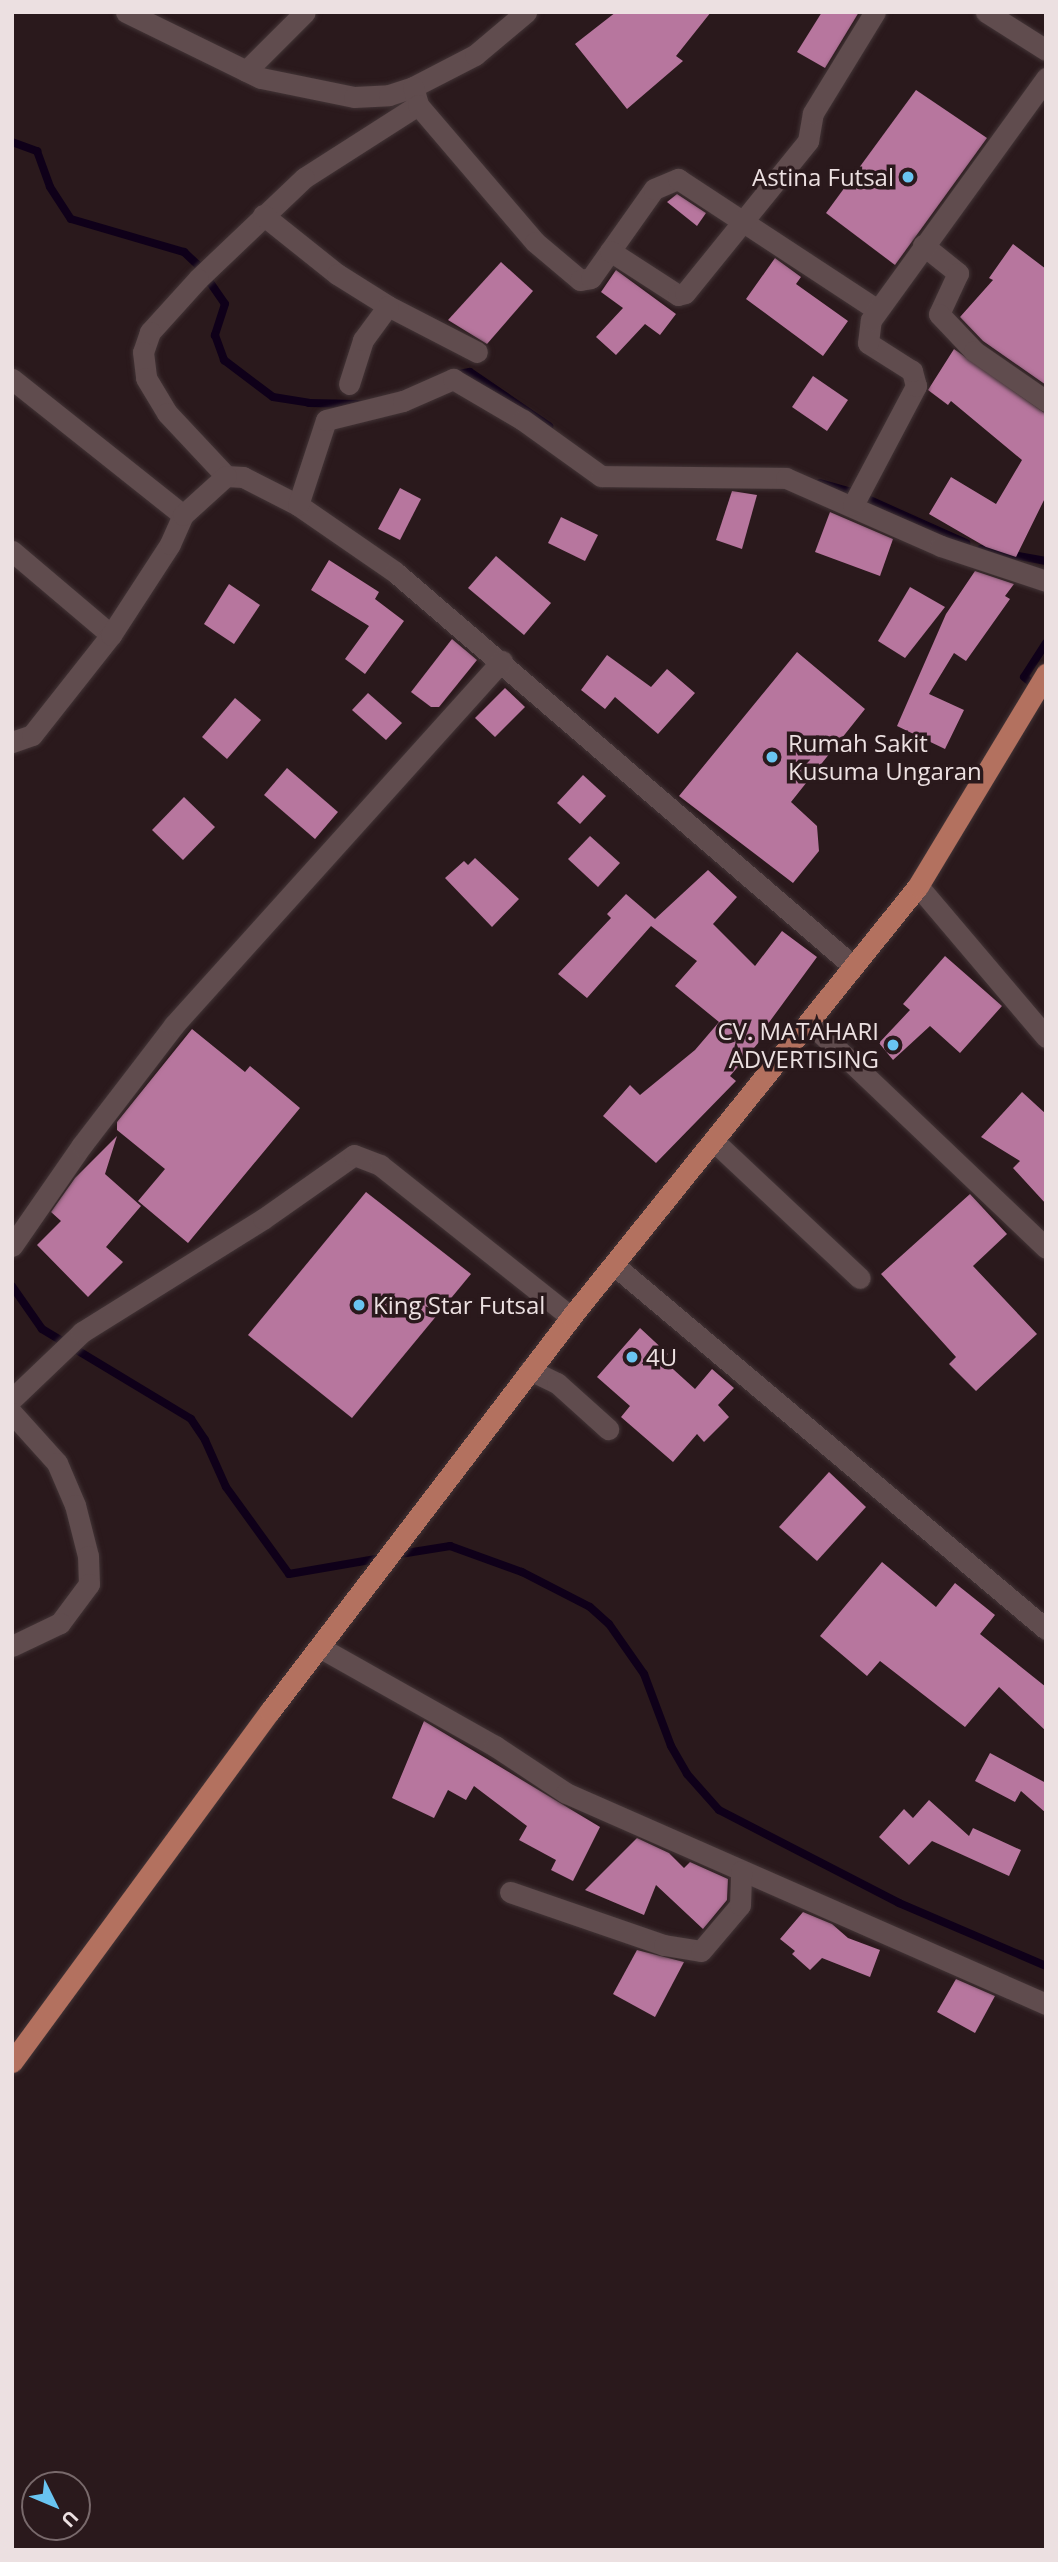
<!DOCTYPE html>
<html>
<head>
<meta charset="utf-8">
<style>
	body { margin:0 }
	#map { position:relative; width:1058px; height:2562px; overflow:hidden; background:#2a191c; font-family:"Open Sans",sans-serif }
	div>[style] { position:absolute }
	[style*='--x'] { left:calc(var(--x)*1px); top:calc(var(--y)*1px); width:calc(var(--w)*1px); rotate:calc(var(--a)*1deg) }
	.stream>* { height:8px; margin:-4px; padding:0 4px; transform-origin:4px; border-radius:4px; background:#0f0019 }
	.building>* { inset:0; background:#b7769e }
	.roads { filter:drop-shadow(0 0 2px #423436) drop-shadow(0 0 2px #423436) }
	.minor>* { height:21px; margin:-10.5px; padding:0 10.5px; transform-origin:10.5px; border-radius:10.5px; background:#604c4e }
	.major>* { height:21px; margin:-10.5px; padding:0 10.5px; transform-origin:10.5px; border-radius:10.5px; background:#b3715f }
	.dots>* { width:19px; height:19px; translate:-50% -50%; box-sizing:border-box; border:4px solid #2a191c; border-radius:50% }
	span { translate:-50% -50%; white-space:nowrap; text-align:center; line-height:1.15; -webkit-text-stroke:7px #2a191c; paint-order:stroke }
	.poi-label { font-size:24px; color:#ece0e1 }
	.right { translate:-100% -50%; text-align:right }
	.left { translate:0 -50%; text-align:left }
	.frame { position:absolute; inset:0; border:14px solid #ece0e1; pointer-events:none }
	.north { position:absolute; left:21px; top:2471px; width:70px; height:70px; box-sizing:border-box; background:#2a191c; border:2px solid #78696b; border-radius:50%; rotate:133deg; font-size:19px; font-weight:700; line-height:28px; text-align:center; color:#ece0e1 }
	.north::after { content:''; display:block; margin:auto; width:24px; height:32px; background:#69c4f1; clip-path:polygon(50% 0,100% 100%,50% 72%,0 100%) }
</style>
</head>
<body>
<div id="map">
	<div class="stream">
		<i style="--x:12;--y:142;--w:27;--a:20"></i>
		<i style="--x:37;--y:151;--w:38;--a:70"></i>
		<i style="--x:50;--y:187;--w:38;--a:57"></i>
		<i style="--x:71;--y:219;--w:118;--a:16.3"></i>
		<i style="--x:184;--y:252;--w:19;--a:43"></i>
		<i style="--x:198;--y:265;--w:47;--a:55.3"></i>
		<i style="--x:225;--y:304;--w:33;--a:108"></i>
		<i style="--x:215;--y:335;--w:27;--a:70"></i>
		<i style="--x:224;--y:360;--w:61;--a:37.1"></i>
		<i style="--x:273;--y:397;--w:36;--a:9"></i>
		<i style="--x:309;--y:403;--w:49;--a:1.2"></i>
		<i style="--x:453;--y:375;--w:17;--a:-10"></i>
		<i style="--x:470;--y:372;--w:96;--a:34.4"></i>
		<i style="--x:820;--y:483;--w:35;--a:16"></i>
		<i style="--x:854;--y:493;--w:123;--a:24.1"></i>
		<i style="--x:981;--y:549;--w:66;--a:10.5"></i>
		<i style="--x:1046;--y:643;--w:40;--a:122.9"></i>
		<i style="--x:1024;--y:677;--w:28;--a:39"></i>
		<i style="--x:12;--y:1286;--w:52;--a:55.1"></i>
		<i style="--x:42;--y:1329;--w:174;--a:31.1"></i>
		<i style="--x:191;--y:1419;--w:25;--a:56"></i>
		<i style="--x:205;--y:1440;--w:51;--a:65.9"></i>
		<i style="--x:226;--y:1487;--w:107;--a:54.1"></i>
		<i style="--x:289;--y:1574;--w:94;--a:-9.8"></i>
		<i style="--x:394;--y:1555;--w:57;--a:-9.1"></i>
		<i style="--x:450;--y:1546;--w:77;--a:19.9"></i>
		<i style="--x:522;--y:1572;--w:76;--a:27.2"></i>
		<i style="--x:590;--y:1607;--w:25;--a:42"></i>
		<i style="--x:609;--y:1624;--w:61;--a:55"></i>
		<i style="--x:644;--y:1674;--w:77;--a:69.4"></i>
		<i style="--x:671;--y:1746;--w:32;--a:60"></i>
		<i style="--x:687;--y:1774;--w:48;--a:48.4"></i>
		<i style="--x:719;--y:1810;--w:203;--a:27.3"></i>
		<i style="--x:899;--y:1903;--w:160;--a:23.2"></i>
	</div>
	<div class="building">
		<i style="clip-path:polygon(616px 12px,711px 12px,676px 56px,683px 61px,627px 109px,575px 44px)"></i>
		<i style="clip-path:polygon(822px 12px,859px 12px,825px 68px,797px 52px)"></i>
		<i style="clip-path:polygon(916px 90px,987px 138px,895px 265px,826px 213px)"></i>
		<i style="clip-path:polygon(677px 194px,706px 213px,697px 226px,667px 202px)"></i>
		<i style="clip-path:polygon(1013px 244px,1046px 269px,1046px 385px,983px 341px,960px 317px,993px 280px,989px 278px)"></i>
		<i style="clip-path:polygon(775px 258px,801px 277px,796px 284px,848px 321px,823px 356px,746px 299px)"></i>
		<i style="clip-path:polygon(501px 262px,533px 291px,487px 344px,448px 320px)"></i>
		<i style="clip-path:polygon(616px 270px,676px 314px,660px 335px,645px 324px,616px 355px,596px 337px,623px 308px,601px 292px)"></i>
		<i style="clip-path:polygon(954px 349px,1046px 414px,1046px 496px,1016px 557px,986px 547px,929px 514px,951px 477px,996px 504px,1022px 460px,951px 401px,948px 405px,928px 390px)"></i>
		<i style="clip-path:polygon(813px 376px,848px 400px,827px 431px,792px 407px)"></i>
		<i style="clip-path:polygon(400px 488px,421px 499px,400px 540px,378px 529px)"></i>
		<i style="clip-path:polygon(732px 491px,757px 495px,742px 549px,716px 540px)"></i>
		<i style="clip-path:polygon(830px 512px,893px 539px,880px 576px,815px 552px)"></i>
		<i style="clip-path:polygon(561px 517px,598px 535px,585px 561px,548px 543px)"></i>
		<i style="clip-path:polygon(496px 556px,551px 603px,524px 635px,468px 588px)"></i>
		<i style="clip-path:polygon(329px 560px,379px 592px,375px 599px,404px 621px,365px 674px,345px 659px,369px 626px,311px 590px)"></i>
		<i style="clip-path:polygon(975px 571px,1014px 584px,1005px 596px,1010px 599px,966px 661px,954px 653px,929px 694px,964px 710px,945px 749px,897px 726px,946px 614px)"></i>
		<i style="clip-path:polygon(229px 584px,260px 605px,234px 644px,204px 624px)"></i>
		<i style="clip-path:polygon(910px 587px,945px 607px,905px 658px,878px 641px)"></i>
		<i style="clip-path:polygon(452px 639px,477px 660px,439px 707px,431px 707px,411px 692px)"></i>
		<i style="clip-path:polygon(797px 652px,865px 709px,791px 802px,817px 826px,819px 851px,793px 883px,679px 796px)"></i>
		<i style="clip-path:polygon(607px 655px,651px 687px,667px 669px,695px 693px,658px 734px,615px 697px,605px 709px,581px 690px)"></i>
		<i style="clip-path:polygon(505px 688px,525px 707px,495px 737px,475px 718px)"></i>
		<i style="clip-path:polygon(368px 693px,402px 723px,386px 740px,352px 710px)"></i>
		<i style="clip-path:polygon(235px 698px,261px 720px,227px 759px,202px 737px)"></i>
		<i style="clip-path:polygon(287px 768px,338px 812px,315px 839px,264px 795px)"></i>
		<i style="clip-path:polygon(583px 775px,606px 796px,580px 824px,557px 803px)"></i>
		<i style="clip-path:polygon(184px 797px,215px 827px,183px 860px,152px 830px)"></i>
		<i style="clip-path:polygon(590px 836px,620px 863px,598px 887px,568px 859px)"></i>
		<i style="clip-path:polygon(475px 858px,519px 899px,492px 927px,445px 878px,464px 861px,468px 865px)"></i>
		<i style="clip-path:polygon(708px 870px,737px 897px,713px 924px,755px 966px,782px 931px,817px 957px,762px 1032px,766px 1034px,730px 1076px,736px 1081px,656px 1163px,603px 1116px,630px 1085px,640px 1095px,695px 1050px,719px 1022px,675px 986px,697px 961px,651px 926px,587px 998px,558px 974px,611px 918px,607px 914px,626px 894px,655px 919px)"></i>
		<i style="clip-path:polygon(945px 956px,1002px 1006px,960px 1053px,930px 1026px,893px 1060px,879px 1043px,910px 1010px,903px 1004px)"></i>
		<i style="clip-path:polygon(192px 1029px,245px 1072px,250px 1066px,300px 1108px,188px 1243px,138px 1201px,165px 1169px,117px 1130px,117px 1122px)"></i>
		<i style="clip-path:polygon(1022px 1092px,1046px 1114px,1046px 1204px,1013px 1168px,1020px 1161px,981px 1137px)"></i>
		<i style="clip-path:polygon(117px 1136px,105px 1174px,141px 1206px,106px 1247px,123px 1262px,88px 1297px,37px 1245px,61px 1221px,51px 1212px,75px 1178px)"></i>
		<i style="clip-path:polygon(366px 1192px,471px 1274px,352px 1418px,248px 1335px)"></i>
		<i style="clip-path:polygon(970px 1194px,1007px 1234px,973px 1266px,1037px 1334px,976px 1391px,949px 1364px,956px 1357px,881px 1274px)"></i>
		<i style="clip-path:polygon(640px 1328px,668px 1354px,663px 1360px,695px 1389px,712px 1369px,734px 1388px,718px 1405px,729px 1417px,704px 1442px,697px 1434px,673px 1462px,621px 1417px,630px 1406px,597px 1377px)"></i>
		<i style="clip-path:polygon(829px 1472px,866px 1507px,817px 1561px,779px 1527px)"></i>
		<i style="clip-path:polygon(882px 1562px,936px 1607px,955px 1583px,995px 1615px,980px 1634px,1046px 1687px,1046px 1731px,999px 1687px,965px 1727px,880px 1661px,867px 1676px,820px 1636px)"></i>
		<i style="clip-path:polygon(424px 1721px,600px 1827px,573px 1881px,551px 1870px,556px 1860px,519px 1840px,527px 1826px,474px 1786px,466px 1800px,448px 1790px,434px 1818px,392px 1798px)"></i>
		<i style="clip-path:polygon(990px 1753px,1046px 1783px,1046px 1813px,1021px 1791px,1015px 1802px,975px 1781px)"></i>
		<i style="clip-path:polygon(929px 1800px,969px 1836px,973px 1828px,1021px 1850px,1009px 1876px,932px 1841px,909px 1865px,879px 1837px,904px 1809px,913px 1818px)"></i>
		<i style="clip-path:polygon(637px 1838px,669px 1853px,684px 1868px,690px 1862px,728px 1879px,727px 1900px,703px 1929px,656px 1885px,644px 1915px,585px 1890px)"></i>
		<i style="clip-path:polygon(803px 1912px,832px 1924px,848px 1938px,880px 1950px,870px 1977px,822px 1958px,810px 1970px,792px 1954px,795px 1951px,780px 1939px)"></i>
		<i style="clip-path:polygon(637px 1950px,684px 1962px,655px 2017px,613px 1994px)"></i>
		<i style="clip-path:polygon(956px 1979px,995px 1996px,975px 2033px,937px 2012px)"></i>
	</div>
	<div class="roads">
		<div class="minor">
			<i style="--x:126;--y:12;--w:150;--a:26.1"></i>
			<i style="--x:261;--y:78;--w:95;--a:11.5"></i>
			<i style="--x:354;--y:97;--w:35;--a:-3"></i>
			<i style="--x:389;--y:95;--w:25;--a:-18"></i>
			<i style="--x:413;--y:87;--w:70;--a:-27.3"></i>
			<i style="--x:475;--y:55;--w:67;--a:-40.1"></i>
			<i style="--x:986;--y:12;--w:71;--a:32.3"></i>
			<i style="--x:246;--y:71;--w:83;--a:-45"></i>
			<i style="--x:413;--y:87;--w:19;--a:74"></i>
			<i style="--x:418;--y:105;--w:135;--a:147.4"></i>
			<i style="--x:304;--y:178;--w:146;--a:136.4"></i>
			<i style="--x:198;--y:279;--w:72;--a:132.2"></i>
			<i style="--x:150;--y:332;--w:21;--a:109"></i>
			<i style="--x:143;--y:352;--w:26;--a:83"></i>
			<i style="--x:146;--y:378;--w:41;--a:59"></i>
			<i style="--x:167;--y:413;--w:86;--a:46.9"></i>
			<i style="--x:226;--y:476;--w:17;--a:3"></i>
			<i style="--x:243;--y:477;--w:62;--a:27"></i>
			<i style="--x:298;--y:505;--w:118;--a:34.6"></i>
			<i style="--x:395;--y:572;--w:604;--a:40.7"></i>
			<i style="--x:418;--y:105;--w:180;--a:49.5"></i>
			<i style="--x:535;--y:242;--w:59;--a:40.2"></i>
			<i style="--x:580;--y:280;--w:11;--a:-10"></i>
			<i style="--x:591;--y:278;--w:109;--a:-54.7"></i>
			<i style="--x:654;--y:189;--w:26;--a:-23"></i>
			<i style="--x:678;--y:179;--w:237;--a:33.3"></i>
			<i style="--x:263;--y:215;--w:95;--a:38.6"></i>
			<i style="--x:337;--y:274;--w:60;--a:32.1"></i>
			<i style="--x:388;--y:306;--w:100;--a:27.3"></i>
			<i style="--x:923;--y:245;--w:45;--a:38.7"></i>
			<i style="--x:958;--y:273;--w:45;--a:114.9"></i>
			<i style="--x:939;--y:314;--w:51;--a:46.6"></i>
			<i style="--x:974;--y:351;--w:88;--a:34.8"></i>
			<i style="--x:610;--y:251;--w:81;--a:32.9"></i>
			<i style="--x:678;--y:295;--w:7;--a:-16"></i>
			<i style="--x:685;--y:293;--w:196;--a:-51"></i>
			<i style="--x:808;--y:141;--w:28;--a:-80"></i>
			<i style="--x:813;--y:113;--w:119;--a:-58.5"></i>
			<i style="--x:12;--y:379;--w:218;--a:38.5"></i>
			<i style="--x:349;--y:384;--w:46;--a:-72.3"></i>
			<i style="--x:363;--y:340;--w:42;--a:-53.7"></i>
			<i style="--x:298;--y:505;--w:89;--a:-71.8"></i>
			<i style="--x:326;--y:420;--w:79;--a:-13.9"></i>
			<i style="--x:403;--y:401;--w:55;--a:-23.7"></i>
			<i style="--x:453;--y:379;--w:81;--a:30.4"></i>
			<i style="--x:523;--y:420;--w:96;--a:35.7"></i>
			<i style="--x:601;--y:476;--w:185;--a:0.6"></i>
			<i style="--x:786;--y:478;--w:169;--a:23.7"></i>
			<i style="--x:941;--y:546;--w:111;--a:18.4"></i>
			<i style="--x:853;--y:505;--w:135;--a:-62.1"></i>
			<i style="--x:916;--y:386;--w:16;--a:-105"></i>
			<i style="--x:912;--y:371;--w:52;--a:-147.5"></i>
			<i style="--x:868;--y:343;--w:23;--a:-83"></i>
			<i style="--x:871;--y:320;--w:299;--a:-54.1"></i>
			<i style="--x:12;--y:551;--w:130;--a:40.3"></i>
			<i style="--x:12;--y:742;--w:21;--a:-19"></i>
			<i style="--x:32;--y:735;--w:127;--a:-51.7"></i>
			<i style="--x:111;--y:635;--w:108;--a:-57"></i>
			<i style="--x:170;--y:544;--w:32;--a:-66"></i>
			<i style="--x:183;--y:515;--w:58;--a:-42.2"></i>
			<i style="--x:918;--y:886;--w:198;--a:49.7"></i>
			<i style="--x:810;--y:1023;--w:326;--a:43.6"></i>
			<i style="--x:716;--y:1143;--w:197;--a:43.2"></i>
			<i style="--x:12;--y:1246;--w:123;--a:-55.3"></i>
			<i style="--x:82;--y:1145;--w:151;--a:-52.5"></i>
			<i style="--x:174;--y:1025;--w:490;--a:-48"></i>
			<i style="--x:614;--y:1265;--w:565;--a:40.12"></i>
			<i style="--x:530;--y:1370;--w:30;--a:26"></i>
			<i style="--x:557;--y:1383;--w:69;--a:42"></i>
			<i style="--x:12;--y:1399;--w:97;--a:-43.7"></i>
			<i style="--x:82;--y:1332;--w:213;--a:-32"></i>
			<i style="--x:263;--y:1219;--w:111;--a:-35.1"></i>
			<i style="--x:354;--y:1155;--w:28;--a:21"></i>
			<i style="--x:380;--y:1165;--w:244;--a:38.5"></i>
			<i style="--x:12;--y:1413;--w:67;--a:48"></i>
			<i style="--x:57;--y:1463;--w:46;--a:66.8"></i>
			<i style="--x:75;--y:1505;--w:53;--a:75.7"></i>
			<i style="--x:88;--y:1556;--w:28;--a:88"></i>
			<i style="--x:89;--y:1584;--w:49;--a:126.6"></i>
			<i style="--x:60;--y:1623;--w:53;--a:154.4"></i>
			<i style="--x:321;--y:1648;--w:200;--a:29.4"></i>
			<i style="--x:495;--y:1746;--w:85;--a:33.5"></i>
			<i style="--x:566;--y:1793;--w:524;--a:23.73"></i>
			<i style="--x:510;--y:1892;--w:163;--a:19"></i>
			<i style="--x:664;--y:1945;--w:37;--a:9"></i>
			<i style="--x:701;--y:1951;--w:60;--a:-49.7"></i>
			<i style="--x:740;--y:1905;--w:34;--a:-88"></i>
		</div>
		<div class="major">
			<i style="--x:12;--y:2062;--w:436;--a:-53.7"></i>
			<i style="--x:270;--y:1711;--w:496;--a:-52.6"></i>
			<i style="--x:571;--y:1317;--w:553;--a:-51.16"></i>
			<i style="--x:918;--y:886;--w:248;--a:-58.9"></i>
		</div>
	</div>
	<div class="dots">
		<i style="left:908px;top:177px;background:#69c4f1"></i>
		<i style="left:772px;top:757px;background:#69c4f1"></i>
		<i style="left:893px;top:1045px;background:#69c4f1"></i>
		<i style="left:359px;top:1305px;background:#69c4f1"></i>
		<i style="left:632px;top:1357px;background:#69c4f1"></i>
	</div>
	<div class="poi-label">
		<span class="right" style="left:894px;top:177px">Astina Futsal</span>
		<span class="left" style="left:788px;top:757px">Rumah Sakit<br>Kusuma Ungaran</span>
		<span class="right" style="left:879px;top:1045px">CV. MATAHARI<br>ADVERTISING</span>
		<span class="left" style="left:373px;top:1305px">King Star Futsal</span>
		<span class="left" style="left:646px;top:1357px">4U</span>
	</div>
	<div class="frame"></div>
	<div class="north">U</div>
</div>
</body>
</html>
